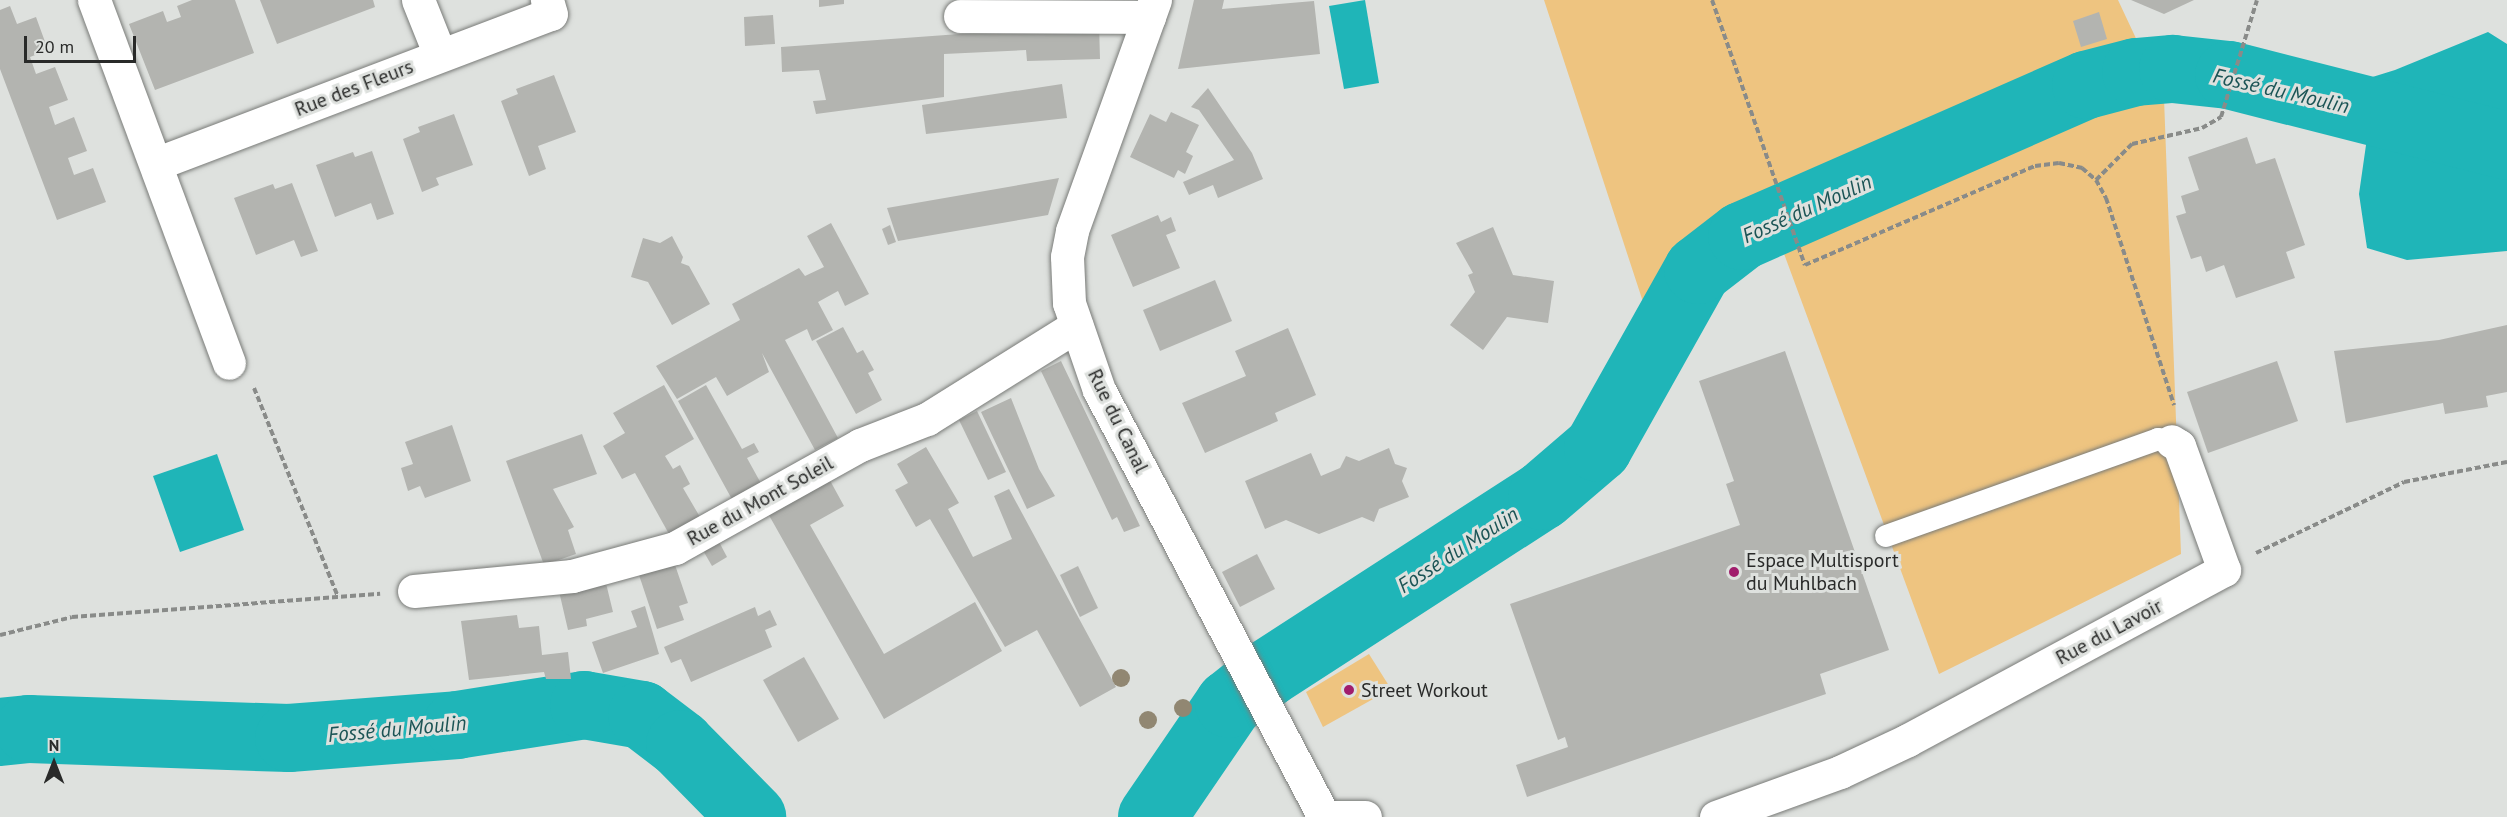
<!DOCTYPE html>
<html>
<head>
<meta charset="utf-8">
<style>
	body { margin:0 }
	#map { position:relative; width:2507px; height:817px; overflow:hidden; background:#dee1de; font-family:"PT Sans",sans-serif }
	div>[style] { position:absolute }
	[style*='--x'] { left:calc(var(--x)*1px); top:calc(var(--y)*1px); width:calc(var(--w)*1px); rotate:calc(var(--a)*1deg) }
	.green>* { inset:0; background:#eec480 }
	.water>* { inset:0; background:#1fb5b8 }
	.river>* { height:68px; margin:-34px; padding:0 34px; transform-origin:34px; border-radius:34px; background:#1fb5b8 }
	.building>* { inset:0; background:#b3b4b0 }
	.path>* { height:4px; margin-top:-2px; transform-origin:0; background:repeating-linear-gradient(90deg,#898b89 0 6px,transparent 0 9px) }
	.roads { filter:drop-shadow(0 0 2px #797b78) drop-shadow(0 0 2px #797b78) }
	.service>* { height:22px; margin:-11px; padding:0 11px; transform-origin:11px; border-radius:11px; background:#fff }
	.minor>* { height:33px; margin:-16.5px; padding:0 16.5px; transform-origin:16.5px; border-radius:16.5px; background:#fff }
	.trees>* { width:18px; height:18px; margin:-9px; border-radius:50%; background:#918772 }
	.dots>* { width:16px; height:16px; translate:-50% -50%; box-sizing:border-box; border:3px solid #dee1de; border-radius:50% }
	span { translate:-50% -50%; white-space:nowrap; text-align:center; line-height:1.15; -webkit-text-stroke:6px #dee1de; paint-order:stroke }
	.street-label { font-size:20px; color:#292a29 }
	.poi-label { font-size:20px; color:#292a29 }
	.left { translate:0 -50%; text-align:left }
	.water-label { font-size:21px; color:#1b5455; font-style:italic }
	.north { position:absolute; left:24px; top:733px; width:60px; height:60px; -webkit-text-stroke:4px #dee1de; paint-order:stroke; rotate:0deg; font-size:16px; font-weight:700; line-height:24px; text-align:center; color:#292a29 }
	.north::after { content:''; display:block; margin:auto; width:21px; height:27px; background:#292a29; clip-path:polygon(50% 0,100% 100%,50% 72%,0 100%) }
	.scale { position:absolute; left:24px; top:36px; width:112px; height:27px; box-sizing:border-box; border:3px solid #292a29; border-top:0; padding-left:8px; font-size:18px; line-height:21px; white-space:nowrap; color:#292a29; -webkit-text-stroke:4px #dee1de; paint-order:stroke }
</style>
</head>
<body>
<div id="map">
	<div class="green">
		<i style="clip-path:polygon(1544px 0,2118px 0,2164px 98px,2181px 554px,1939px 674px,1783px 251px,1644px 305px)"></i>
		<i style="clip-path:polygon(1369px 654px,1391px 689px,1323px 727px,1306px 692px)"></i>
	</div>
	<div class="water">
		<i style="clip-path:polygon(1365px 0,1379px 83px,1344px 89px,1329px 6px)"></i>
		<i style="clip-path:polygon(2488px 32px,2507px 44px,2507px 251px,2407px 260px,2367px 248px,2359px 194px,2368px 131px,2308px 97px,2395px 70px)"></i>
		<i style="clip-path:polygon(217px 454px,244px 530px,180px 552px,153px 476px)"></i>
	</div>
	<div class="river">
		<i style="--x:0;--y:732;--w:29;--a:-6"></i>
		<i style="--x:29;--y:729;--w:260;--a:2"></i>
		<i style="--x:289;--y:738;--w:169;--a:-4.4"></i>
		<i style="--x:457;--y:725;--w:129;--a:-8.9"></i>
		<i style="--x:584;--y:705;--w:59;--a:9.8"></i>
		<i style="--x:642;--y:715;--w:48;--a:37.3"></i>
		<i style="--x:680;--y:744;--w:103;--a:45.4"></i>
		<i style="--x:1152;--y:817;--w:137;--a:-55.7"></i>
		<i style="--x:1229;--y:704;--w:50;--a:-38.5"></i>
		<i style="--x:1268;--y:673;--w:326;--a:-32.9"></i>
		<i style="--x:1542;--y:496;--w:74;--a:-40.6"></i>
		<i style="--x:1598;--y:448;--w:204;--a:-60.7"></i>
		<i style="--x:1698;--y:270;--w:56;--a:-37.7"></i>
		<i style="--x:1742;--y:236;--w:376;--a:-23.7"></i>
		<i style="--x:2086;--y:85;--w:52;--a:-14.6"></i>
		<i style="--x:2136;--y:72;--w:37;--a:-5"></i>
		<i style="--x:2173;--y:69;--w:56;--a:6.1"></i>
		<i style="--x:2229;--y:75;--w:287;--a:14.3"></i>
	</div>
	<div class="building">
		<i style="clip-path:polygon(192px 0,235px 0,254px 53px,155px 90px,129px 24px,163px 11px,167px 22px,181px 17px,177px 6px)"></i>
		<i style="clip-path:polygon(260px 0,373px 0,375px 7px,277px 44px)"></i>
		<i style="clip-path:polygon(819px 0,844px 0,844px 4px,819px 7px)"></i>
		<i style="clip-path:polygon(1194px 0,1224px 0,1222px 9px,1314px 1px,1320px 54px,1178px 69px)"></i>
		<i style="clip-path:polygon(2131px 0,2194px 0,2164px 14px)"></i>
		<i style="clip-path:polygon(10px 6px,17px 24px,36px 17px,48px 50px,30px 57px,36px 74px,55px 67px,68px 100px,49px 107px,55px 125px,74px 117px,87px 151px,68px 158px,74px 175px,93px 168px,106px 202px,57px 220px,0 69px,0 10px)"></i>
		<i style="clip-path:polygon(2099px 12px,2107px 39px,2081px 47px,2073px 21px)"></i>
		<i style="clip-path:polygon(773px 15px,775px 44px,745px 46px,744px 17px)"></i>
		<i style="clip-path:polygon(1099px 24px,1100px 59px,1027px 61px,1026px 50px,944px 54px,944px 97px,816px 114px,813px 101px,826px 100px,819px 70px,782px 72px,781px 47px)"></i>
		<i style="clip-path:polygon(554px 75px,576px 132px,538px 146px,546px 169px,529px 176px,501px 101px,518px 94px,516px 89px)"></i>
		<i style="clip-path:polygon(1062px 84px,1067px 118px,926px 134px,922px 105px)"></i>
		<i style="clip-path:polygon(1208px 88px,1252px 153px,1263px 179px,1218px 198px,1213px 185px,1189px 195px,1183px 182px,1234px 160px,1199px 110px,1191px 107px)"></i>
		<i style="clip-path:polygon(1171px 112px,1199px 125px,1186px 152px,1193px 156px,1185px 174px,1178px 170px,1174px 178px,1130px 157px,1150px 114px,1166px 122px)"></i>
		<i style="clip-path:polygon(454px 114px,473px 165px,436px 178px,439px 185px,422px 192px,403px 139px,420px 132px,418px 127px)"></i>
		<i style="clip-path:polygon(2247px 137px,2256px 164px,2275px 158px,2305px 245px,2286px 252px,2295px 278px,2236px 298px,2224px 265px,2206px 272px,2201px 256px,2191px 259px,2176px 216px,2186px 213px,2181px 196px,2199px 190px,2188px 157px)"></i>
		<i style="clip-path:polygon(372px 151px,394px 214px,377px 220px,371px 203px,335px 217px,316px 165px,353px 152px,355px 157px)"></i>
		<i style="clip-path:polygon(1059px 178px,1048px 215px,898px 241px,887px 208px)"></i>
		<i style="clip-path:polygon(292px 183px,318px 251px,301px 257px,294px 240px,256px 255px,234px 198px,273px 184px,275px 189px)"></i>
		<i style="clip-path:polygon(1158px 215px,1161px 222px,1171px 217px,1176px 231px,1166px 235px,1180px 268px,1133px 287px,1111px 235px)"></i>
		<i style="clip-path:polygon(831px 223px,869px 294px,845px 306px,838px 291px,818px 302px,833px 330px,812px 341px,807px 329px,785px 340px,838px 438px,815px 450px,762px 353px,769px 372px,727px 396px,716px 377px,677px 399px,656px 366px,740px 320px,732px 304px,799px 268px,805px 276px,824px 267px,807px 236px)"></i>
		<i style="clip-path:polygon(890px 225px,896px 242px,888px 245px,882px 229px)"></i>
		<i style="clip-path:polygon(1493px 227px,1513px 275px,1554px 281px,1548px 323px,1507px 317px,1483px 350px,1450px 325px,1475px 292px,1468px 275px,1473px 273px,1456px 243px)"></i>
		<i style="clip-path:polygon(672px 236px,683px 257px,681px 263px,689px 266px,710px 304px,672px 325px,648px 282px,631px 277px,643px 238px,660px 243px)"></i>
		<i style="clip-path:polygon(1215px 280px,1232px 321px,1160px 351px,1143px 310px)"></i>
		<i style="clip-path:polygon(2507px 325px,2507px 392px,2486px 396px,2488px 407px,2445px 414px,2443px 403px,2346px 423px,2334px 351px,2439px 340px)"></i>
		<i style="clip-path:polygon(843px 327px,857px 353px,863px 350px,874px 370px,868px 373px,882px 400px,856px 414px,816px 341px)"></i>
		<i style="clip-path:polygon(1288px 328px,1316px 395px,1275px 413px,1278px 421px,1205px 453px,1182px 403px,1246px 376px,1235px 351px)"></i>
		<i style="clip-path:polygon(1785px 351px,1889px 650px,1820px 674px,1826px 694px,1527px 797px,1516px 765px,1568px 747px,1565px 737px,1558px 740px,1510px 604px,1740px 525px,1726px 484px,1734px 481px,1699px 381px)"></i>
		<i style="clip-path:polygon(1061px 361px,1140px 526px,1124px 532px,1117px 517px,1112px 520px,1041px 371px)"></i>
		<i style="clip-path:polygon(2277px 361px,2298px 421px,2208px 453px,2187px 392px)"></i>
		<i style="clip-path:polygon(664px 385px,694px 439px,665px 456px,673px 469px,680px 465px,690px 484px,683px 488px,700px 517px,669px 534px,635px 473px,622px 479px,603px 446px,625px 433px,613px 413px)"></i>
		<i style="clip-path:polygon(706px 385px,742px 449px,754px 443px,759px 452px,747px 458px,763px 487px,734px 503px,678px 401px)"></i>
		<i style="clip-path:polygon(1011px 398px,1039px 469px,1055px 496px,1027px 509px,981px 412px)"></i>
		<i style="clip-path:polygon(977px 411px,1006px 472px,988px 480px,959px 420px)"></i>
		<i style="clip-path:polygon(452px 425px,471px 481px,425px 498px,420px 486px,408px 491px,401px 468px,413px 464px,405px 442px)"></i>
		<i style="clip-path:polygon(582px 434px,597px 474px,553px 489px,574px 527px,568px 530px,576px 554px,544px 565px,506px 461px)"></i>
		<i style="clip-path:polygon(926px 447px,959px 503px,948px 509px,973px 557px,1012px 539px,994px 496px,1009px 489px,1116px 687px,1080px 707px,1037px 630px,1005px 647px,930px 519px,916px 527px,895px 490px,908px 483px,897px 464px)"></i>
		<i style="clip-path:polygon(1389px 448px,1395px 464px,1407px 468px,1402px 481px,1409px 497px,1379px 509px,1374px 522px,1362px 517px,1319px 534px,1286px 520px,1265px 529px,1245px 481px,1311px 453px,1321px 476px,1340px 468px,1346px 456px,1359px 461px)"></i>
		<i style="clip-path:polygon(827px 475px,844px 506px,810px 525px,884px 654px,975px 602px,1002px 651px,884px 719px,766px 510px)"></i>
		<i style="clip-path:polygon(717px 538px,727px 557px,712px 566px,701px 547px)"></i>
		<i style="clip-path:polygon(1257px 554px,1275px 589px,1240px 607px,1222px 572px)"></i>
		<i style="clip-path:polygon(674px 562px,688px 603px,679px 606px,684px 620px,657px 629px,638px 572px)"></i>
		<i style="clip-path:polygon(1078px 566px,1098px 608px,1080px 617px,1060px 575px)"></i>
		<i style="clip-path:polygon(604px 575px,613px 612px,586px 619px,587px 626px,568px 630px,558px 587px)"></i>
		<i style="clip-path:polygon(645px 606px,659px 654px,603px 673px,592px 642px,637px 627px,631px 611px)"></i>
		<i style="clip-path:polygon(755px 607px,758px 616px,770px 610px,777px 625px,765px 630px,772px 647px,691px 682px,681px 659px,671px 663px,664px 647px)"></i>
		<i style="clip-path:polygon(517px 615px,519px 628px,539px 626px,542px 655px,568px 652px,571px 679px,546px 679px,544px 672px,469px 680px,461px 621px)"></i>
		<i style="clip-path:polygon(804px 657px,839px 719px,798px 742px,763px 680px)"></i>
	</div>
	<div class="path">
		<i style="--x:1712;--y:0;--w:281;--a:70.7"></i>
		<i style="--x:1805;--y:265;--w:250;--a:-23.3"></i>
		<i style="--x:2035;--y:166;--w:24;--a:-7"></i>
		<i style="--x:2059;--y:163;--w:24;--a:12"></i>
		<i style="--x:2082;--y:168;--w:18;--a:41"></i>
		<i style="--x:2096;--y:180;--w:21;--a:61"></i>
		<i style="--x:2106;--y:198;--w:218;--a:71.8"></i>
		<i style="--x:2096;--y:180;--w:51;--a:-45"></i>
		<i style="--x:2132;--y:144;--w:72;--a:-12.9"></i>
		<i style="--x:2202;--y:128;--w:22;--a:-30"></i>
		<i style="--x:2221;--y:117;--w:122;--a:-72.9"></i>
		<i style="--x:254;--y:388;--w:225;--a:68.1"></i>
		<i style="--x:2256;--y:553;--w:164;--a:-25.6"></i>
		<i style="--x:2404;--y:482;--w:105;--a:-11"></i>
		<i style="--x:0;--y:635;--w:74;--a:-14"></i>
		<i style="--x:72;--y:617;--w:309;--a:-4.3"></i>
	</div>
	<div class="roads">
		<div class="service">
			<i style="--x:1886;--y:536;--w:289;--a:-19.6"></i>
			<i style="--x:2158;--y:439;--w:13;--a:9"></i>
		</div>
		<div class="minor">
			<i style="--x:94;--y:0;--w:387;--a:69.6"></i>
			<i style="--x:418;--y:0;--w:59;--a:68.2"></i>
			<i style="--x:1155;--y:0;--w:245;--a:109.8"></i>
			<i style="--x:1072;--y:231;--w:26;--a:101"></i>
			<i style="--x:1067;--y:257;--w:46;--a:87.5"></i>
			<i style="--x:1069;--y:303;--w:92;--a:71"></i>
			<i style="--x:1099;--y:390;--w:483;--a:62.2"></i>
			<i style="--x:960;--y:16;--w:189;--a:0.3"></i>
			<i style="--x:158;--y:163;--w:420;--a:-20.8"></i>
			<i style="--x:551;--y:14;--w:15;--a:-106"></i>
			<i style="--x:414;--y:591;--w:159;--a:-5.4"></i>
			<i style="--x:572;--y:576;--w:107;--a:-15.2"></i>
			<i style="--x:675;--y:548;--w:212;--a:-29.1"></i>
			<i style="--x:860;--y:445;--w:72;--a:-21.2"></i>
			<i style="--x:927;--y:419;--w:176;--a:-32"></i>
			<i style="--x:1332;--y:817;--w:33;--a:0"></i>
			<i style="--x:1716;--y:817;--w:132;--a:-19.9"></i>
			<i style="--x:1840;--y:772;--w:75;--a:-25.2"></i>
			<i style="--x:1908;--y:740;--w:359;--a:-28.3"></i>
			<i style="--x:2224;--y:570;--w:132;--a:-109.9"></i>
			<i style="--x:2179;--y:446;--w:9;--a:-148"></i>
		</div>
	</div>
	<div class="trees">
		<i style="left:1121px;top:678px"></i>
		<i style="left:1183px;top:708px"></i>
		<i style="left:1148px;top:720px"></i>
	</div>
	<div class="dots">
		<i style="left:1734px;top:572px;background:#a11d6c"></i>
		<i style="left:1349px;top:690px;background:#a11d6c"></i>
	</div>
	<div class="street-label">
		<span style="left:354px;top:88px;rotate:-21deg">Rue des Fleurs</span>
		<span style="left:1118px;top:421px;rotate:64deg">Rue du Canal</span>
		<span style="left:760px;top:501px;rotate:-29deg">Rue du Mont Soleil</span>
		<span style="left:2109px;top:632px;rotate:-28deg">Rue du Lavoir</span>
	</div>
	<div class="poi-label">
		<span class="left" style="left:1746px;top:572px">Espace Multisport<br>du Muhlbach</span>
		<span class="left" style="left:1361px;top:690px">Street Workout</span>
	</div>
	<div class="water-label">
		<span style="left:2281px;top:91px;rotate:13deg">Fossé du Moulin</span>
		<span style="left:1807px;top:209px;rotate:-24deg">Fossé du Moulin</span>
		<span style="left:1458px;top:550px;rotate:-33deg">Fossé du Moulin</span>
		<span style="left:397px;top:729px;rotate:-5deg">Fossé du Moulin</span>
	</div>
	<div class="north">N</div>
	<div class="scale">20 m</div>
</div>
</body>
</html>
